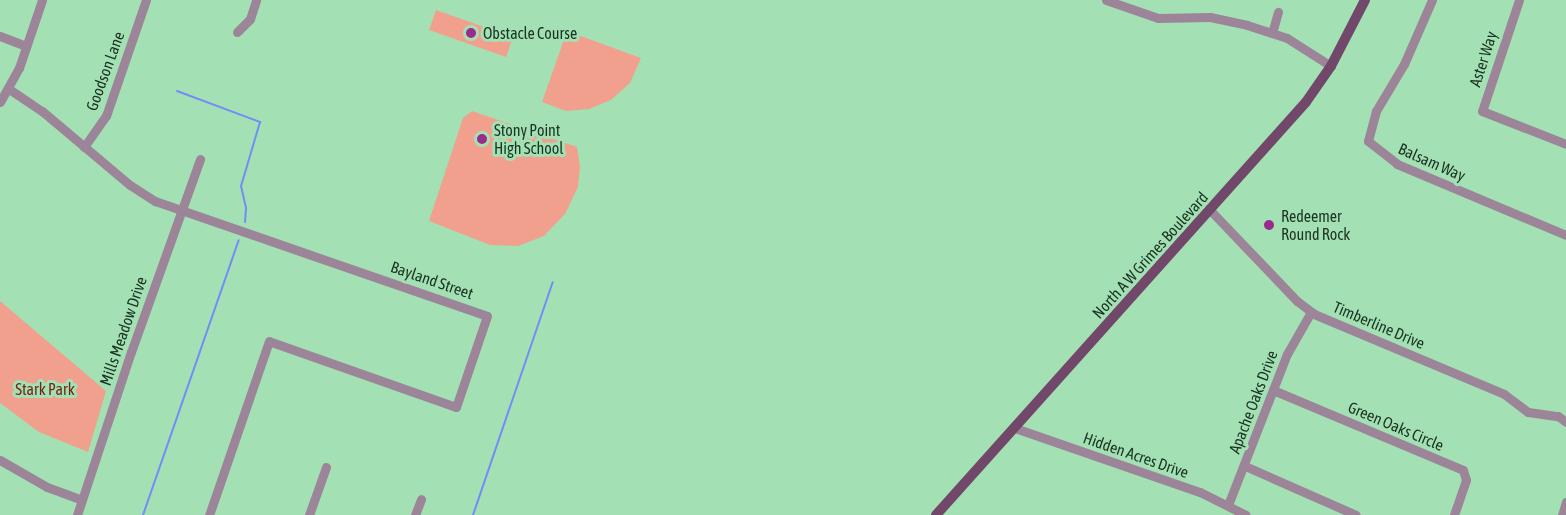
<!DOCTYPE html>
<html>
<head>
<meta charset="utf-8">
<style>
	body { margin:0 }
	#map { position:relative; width:1566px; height:515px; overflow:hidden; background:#a3e1b4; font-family:"Asap Condensed",sans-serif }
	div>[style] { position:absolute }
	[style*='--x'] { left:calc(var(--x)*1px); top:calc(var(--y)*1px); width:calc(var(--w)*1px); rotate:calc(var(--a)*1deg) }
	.green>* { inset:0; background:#f2a08e }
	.stream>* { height:2px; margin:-1px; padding:0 1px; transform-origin:1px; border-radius:1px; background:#758bf8 }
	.minor>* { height:9px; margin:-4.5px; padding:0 4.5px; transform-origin:4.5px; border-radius:4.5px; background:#9d8599 }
	.major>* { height:10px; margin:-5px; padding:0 5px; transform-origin:5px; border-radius:5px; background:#71476a }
	.dots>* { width:16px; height:16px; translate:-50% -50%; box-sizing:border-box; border:3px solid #a3e1b4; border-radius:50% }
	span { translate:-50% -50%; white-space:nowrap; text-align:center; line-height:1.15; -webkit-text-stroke:6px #a3e1b4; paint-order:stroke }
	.poi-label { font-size:16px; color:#1b3423 }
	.left { translate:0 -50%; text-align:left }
	.street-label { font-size:16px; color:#1b3423 }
	.park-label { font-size:16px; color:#752517 }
</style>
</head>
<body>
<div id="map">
	<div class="green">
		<i style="clip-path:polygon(436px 10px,513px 37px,506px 57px,429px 30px)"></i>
		<i style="clip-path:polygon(567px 31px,641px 58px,630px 83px,611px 100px,589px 109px,566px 111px,542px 102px)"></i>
		<i style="clip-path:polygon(472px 111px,577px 147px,580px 167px,578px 187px,565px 214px,544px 236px,518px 246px,490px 245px,429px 221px,463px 118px)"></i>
		<i style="clip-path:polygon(0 301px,106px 391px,88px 452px,39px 432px,0 403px)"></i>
	</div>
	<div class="stream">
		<i style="--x:177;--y:91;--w:89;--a:20.5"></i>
		<i style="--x:260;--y:122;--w:67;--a:106.5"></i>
		<i style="--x:241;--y:186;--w:23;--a:77"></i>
		<i style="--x:246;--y:208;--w:14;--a:94"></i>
		<i style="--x:143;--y:515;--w:291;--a:-70.8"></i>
		<i style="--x:473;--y:515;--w:246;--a:-71.1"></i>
	</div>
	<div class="minor">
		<i style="--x:1106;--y:0;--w:55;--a:19.1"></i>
		<i style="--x:1158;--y:18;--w:52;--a:-1.1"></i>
		<i style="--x:1210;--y:17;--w:38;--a:12"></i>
		<i style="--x:1247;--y:25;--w:42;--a:18"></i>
		<i style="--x:1287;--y:38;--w:52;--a:32.5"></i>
		<i style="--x:1432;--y:0;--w:70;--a:113.6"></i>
		<i style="--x:1404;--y:64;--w:55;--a:120.8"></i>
		<i style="--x:1376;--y:111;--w:31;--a:105"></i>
		<i style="--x:1368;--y:141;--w:37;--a:38"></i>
		<i style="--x:1397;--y:164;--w:183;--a:22.8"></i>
		<i style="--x:1519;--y:0;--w:117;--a:108.4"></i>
		<i style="--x:1482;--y:111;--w:90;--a:21.4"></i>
		<i style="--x:237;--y:32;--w:18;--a:-45"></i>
		<i style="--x:250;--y:19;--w:20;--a:-72"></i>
		<i style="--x:1272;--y:33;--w:22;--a:-74"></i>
		<i style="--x:0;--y:36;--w:28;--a:21"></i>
		<i style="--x:9;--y:89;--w:40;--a:34"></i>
		<i style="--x:42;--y:111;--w:115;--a:40.1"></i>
		<i style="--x:130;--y:185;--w:30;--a:33"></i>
		<i style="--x:155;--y:201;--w:351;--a:19.1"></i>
		<i style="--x:487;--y:316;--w:96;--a:108.8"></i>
		<i style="--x:456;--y:407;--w:198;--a:-160.6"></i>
		<i style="--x:269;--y:341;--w:184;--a:109"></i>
		<i style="--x:0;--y:102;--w:39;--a:-61"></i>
		<i style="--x:19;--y:68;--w:72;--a:-71.3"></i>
		<i style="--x:84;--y:147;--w:38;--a:-55"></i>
		<i style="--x:106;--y:116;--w:123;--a:-71"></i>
		<i style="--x:1210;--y:210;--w:126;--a:46.3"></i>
		<i style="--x:1297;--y:301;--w:21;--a:37"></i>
		<i style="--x:1314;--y:314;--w:206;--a:22.8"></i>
		<i style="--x:1504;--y:394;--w:30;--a:37"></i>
		<i style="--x:1528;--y:412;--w:30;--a:8"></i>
		<i style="--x:1558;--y:416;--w:10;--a:37"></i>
		<i style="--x:1273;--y:390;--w:206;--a:22.8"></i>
		<i style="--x:1463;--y:470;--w:10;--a:73"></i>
		<i style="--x:1466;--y:480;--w:37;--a:109"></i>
		<i style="--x:1015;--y:428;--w:196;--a:19.1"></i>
		<i style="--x:1200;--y:492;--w:51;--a:26.6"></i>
		<i style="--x:0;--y:460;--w:54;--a:29.9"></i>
		<i style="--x:47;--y:487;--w:37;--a:20"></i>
		<i style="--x:1245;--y:466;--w:121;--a:23.8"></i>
		<i style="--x:1228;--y:505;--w:162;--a:-68.7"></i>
		<i style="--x:1287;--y:354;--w:48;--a:-60.3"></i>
		<i style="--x:77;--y:515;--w:172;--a:-71.7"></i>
		<i style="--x:131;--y:352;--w:205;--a:-70.3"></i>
		<i style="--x:309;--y:515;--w:51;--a:-70.5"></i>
		<i style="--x:415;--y:515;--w:17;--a:-69"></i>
		<i style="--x:1562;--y:515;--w:14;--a:-73"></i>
	</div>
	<div class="major">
		<i style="--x:936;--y:515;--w:554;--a:-48.14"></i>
		<i style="--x:1306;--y:102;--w:44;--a:-55.2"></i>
		<i style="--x:1331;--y:66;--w:74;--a:-62.7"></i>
	</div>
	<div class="dots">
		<i style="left:471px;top:33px;background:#982b8c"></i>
		<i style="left:482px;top:139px;background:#982b8c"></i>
		<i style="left:1269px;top:225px;background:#982b8c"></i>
	</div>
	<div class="poi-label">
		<span class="left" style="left:483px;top:33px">Obstacle Course</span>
		<span class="left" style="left:494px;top:139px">Stony Point<br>High School</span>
		<span class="left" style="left:1281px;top:225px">Redeemer<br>Round Rock</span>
	</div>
	<div class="street-label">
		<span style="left:1483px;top:59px;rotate:-72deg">Aster Way</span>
		<span style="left:105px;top:71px;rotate:-70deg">Goodson Lane</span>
		<span style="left:1432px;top:162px;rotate:24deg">Balsam Way</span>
		<span style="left:1150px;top:255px;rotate:-48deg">North A W Grimes Boulevard</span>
		<span style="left:432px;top:280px;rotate:19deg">Bayland Street</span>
		<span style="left:1379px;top:325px;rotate:23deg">Timberline Drive</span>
		<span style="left:123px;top:331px;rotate:-71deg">Mills Meadow Drive</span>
		<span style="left:1253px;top:402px;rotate:-69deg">Apache Oaks Drive</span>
		<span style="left:1396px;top:426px;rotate:23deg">Green Oaks Circle</span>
		<span style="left:1136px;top:455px;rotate:19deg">Hidden Acres Drive</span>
	</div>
	<div class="park-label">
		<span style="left:45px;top:389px">Stark Park</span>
	</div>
</div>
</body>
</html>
